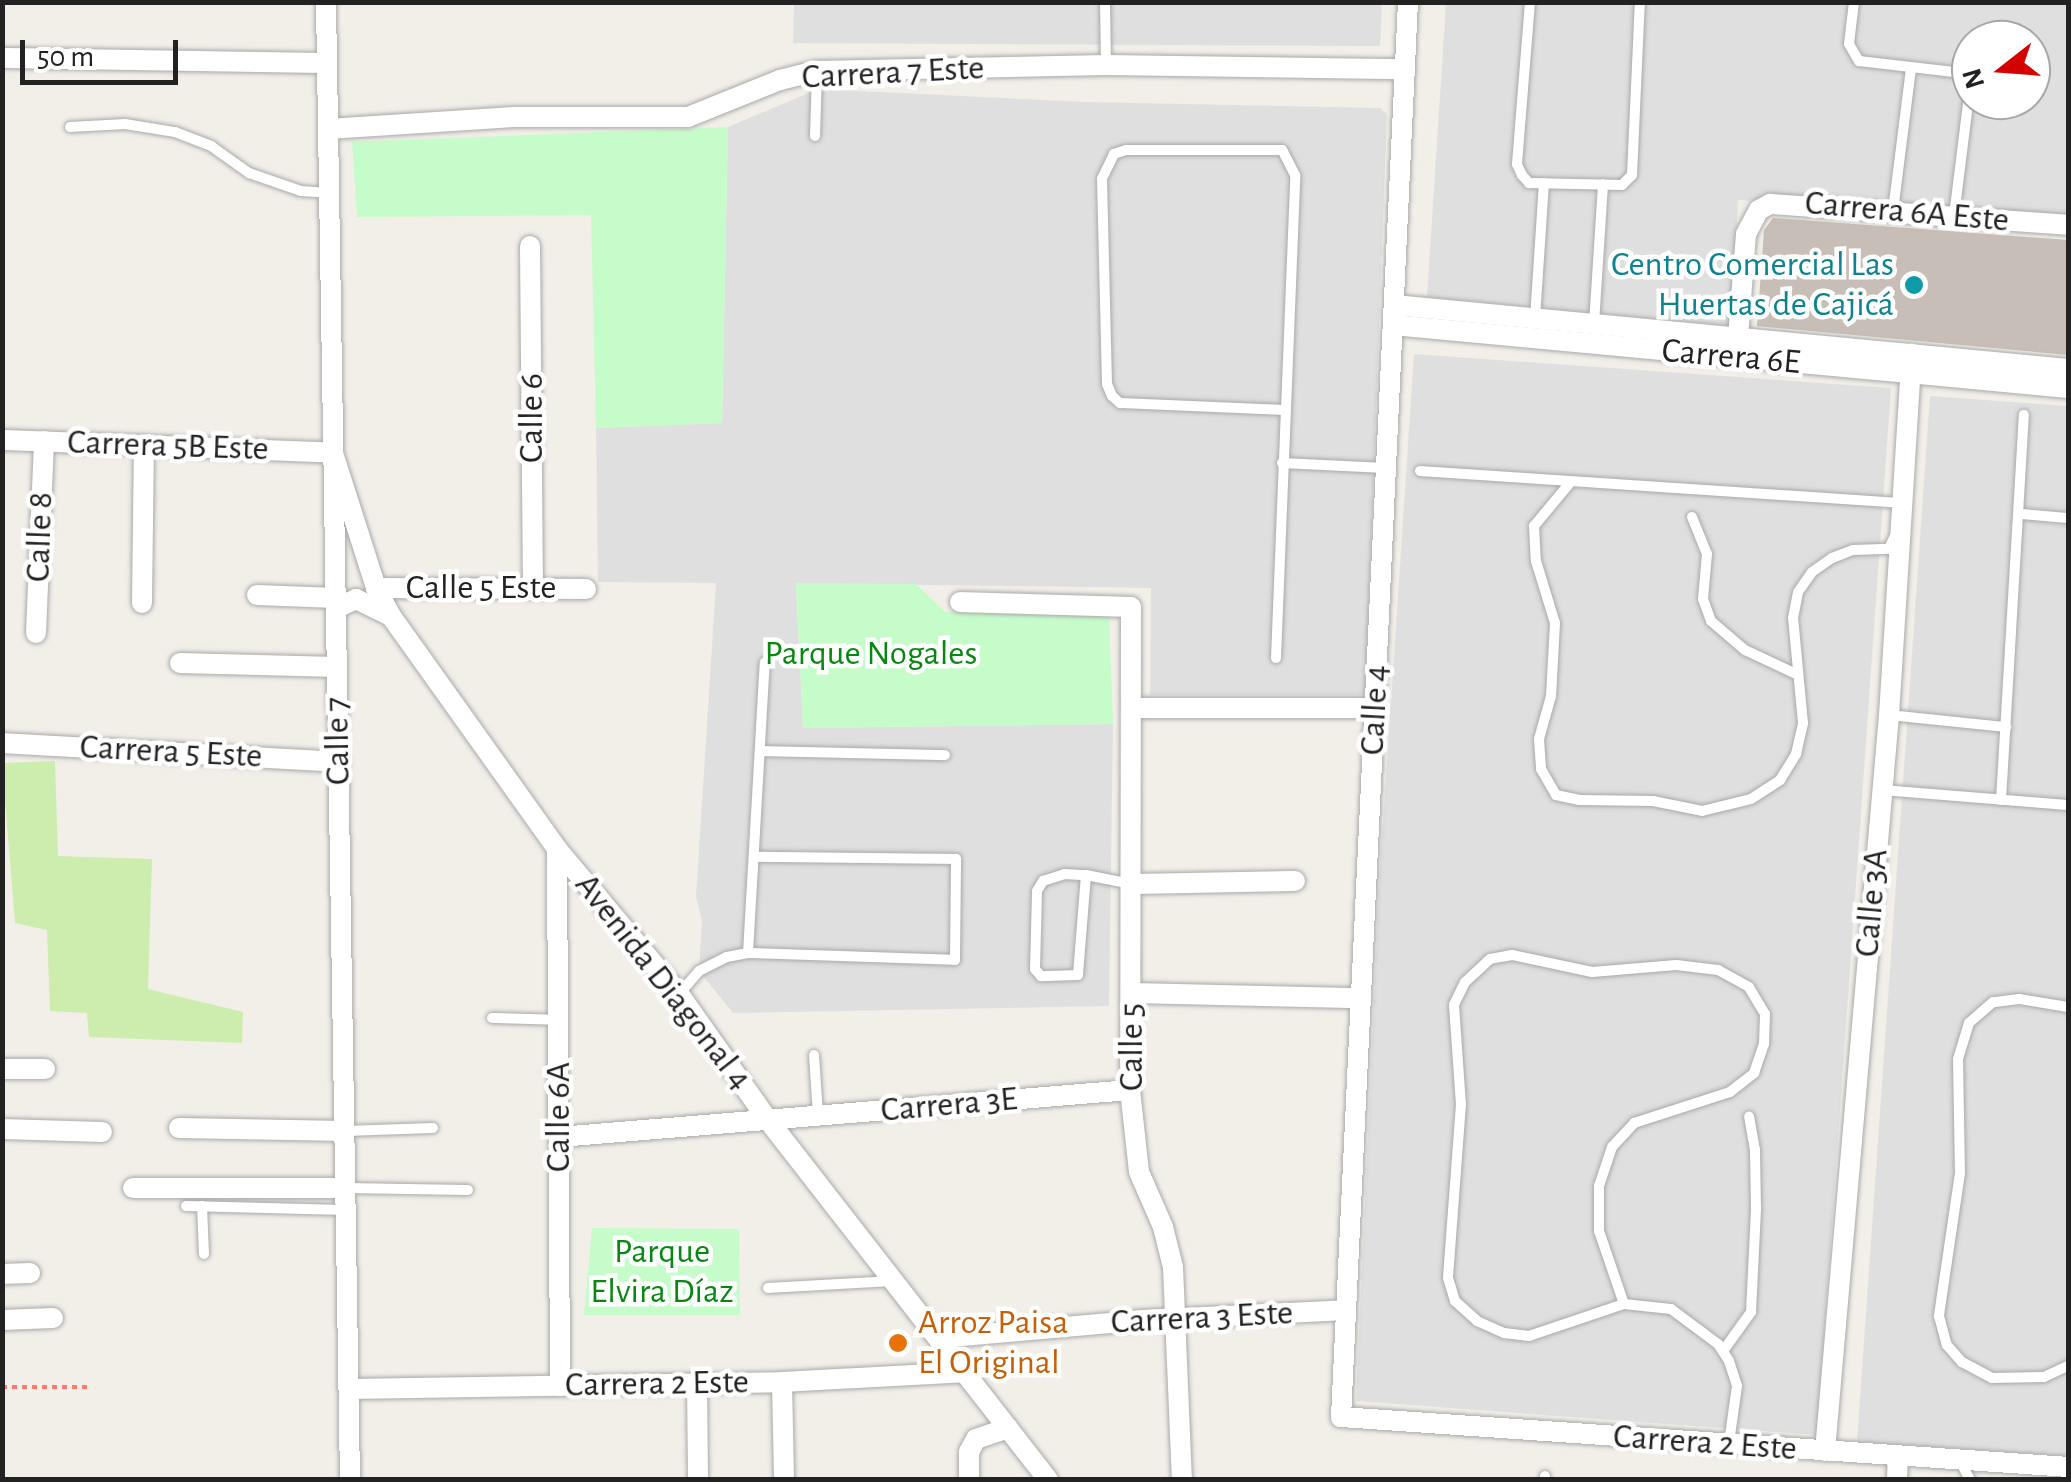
<!DOCTYPE html>
<html>
<head>
<meta charset="utf-8">
<style>
	body { margin:0 }
	#map { position:relative; width:2071px; height:1482px; overflow:hidden; background:#f2efe9; font-family:"Alegreya Sans",sans-serif }
	div>[style] { position:absolute }
	[style*='--x'] { left:calc(var(--x)*1px); top:calc(var(--y)*1px); width:calc(var(--w)*1px); rotate:calc(var(--a)*1deg) }
	.residential>* { inset:0; background:#e0dfdf }
	.grass>* { inset:0; background:#cdedae }
	.park>* { inset:0; background:#c6fcca }
	.building>* { inset:0; background:#c7bfb7 }
	.path>* { height:4px; margin-top:-2px; transform-origin:0; background:repeating-linear-gradient(90deg,#ff7b6d 0 5px,transparent 0 10px) }
	.roads { filter:drop-shadow(0 0 2px #a9a9a9) drop-shadow(0 0 2px #a9a9a9) }
	.service>* { height:10px; margin:-5px; padding:0 5px; transform-origin:5px; border-radius:5px; background:#fff }
	.minor>* { height:20px; margin:-10px; padding:0 10px; transform-origin:10px; border-radius:10px; background:#fff }
	.dots>* { width:28px; height:28px; translate:-50% -50%; box-sizing:border-box; border:5px solid #fff; border-radius:50% }
	span { translate:-50% -50%; white-space:nowrap; text-align:center; line-height:1.15; -webkit-text-stroke:9px #fff; paint-order:stroke }
	.street-label { font-size:35px; color:#222 }
	.culture-label { font-size:35px; color:#0d838f }
	.right { translate:-100% -50%; text-align:right }
	.park-label { font-size:35px; color:#088811 }
	.food-label { font-size:35px; color:#c56008 }
	.left { translate:0 -50%; text-align:left }
	.frame { position:absolute; inset:0; border:5px solid #222; pointer-events:none }
	.north { position:absolute; left:1951px; top:20px; width:100px; height:100px; box-sizing:border-box; background:#fff; border:2px solid #a7a7a7; border-radius:50%; rotate:253deg; font-size:28px; font-weight:700; line-height:40px; text-align:center; color:#222 }
	.north::after { content:''; display:block; margin:auto; width:35px; height:45px; background:#d40002; clip-path:polygon(50% 0,100% 100%,50% 72%,0 100%) }
	.scale { position:absolute; left:20px; top:40px; width:158px; height:45px; box-sizing:border-box; border:5px solid #222; border-top:0; padding-left:12px; font-size:30px; line-height:35px; white-space:nowrap; color:#222; -webkit-text-stroke:8px #fff; paint-order:stroke }
</style>
</head>
<body>
<div id="map">
	<div class="residential">
		<i style="clip-path:polygon(794px 3px,1382px 3px,1380px 46px,793px 43px)"></i>
		<i style="clip-path:polygon(evenodd,1446px 3px,2068px 3px,2068px 218px,1738px 200px,1732px 326px,1427px 297px,1446px 3px,1971px 40px,2031px 40px,2031px 100px,1971px 100px,1971px 40px)"></i>
		<i style="clip-path:polygon(818px 89px,1085px 102px,1380px 108px,1387px 114px,1365px 695px,1150px 695px,1151px 588px,796px 583px,803px 728px,1113px 724px,1109px 1006px,733px 1013px,699px 971px,702px 920px,696px 897px,716px 583px,598px 582px,596px 428px,722px 423px,728px 127px)"></i>
		<i style="clip-path:polygon(1414px 354px,1891px 388px,1817px 1435px,1356px 1401px,1380px 869px)"></i>
		<i style="clip-path:polygon(1930px 396px,2068px 406px,2068px 1456px,1857px 1442px)"></i>
	</div>
	<div class="grass">
		<i style="clip-path:polygon(55px 761px,58px 856px,152px 859px,148px 989px,243px 1012px,242px 1043px,89px 1037px,87px 1013px,50px 1011px,47px 930px,15px 923px,2px 763px)"></i>
	</div>
	<div class="park">
		<i style="clip-path:polygon(728px 127px,722px 423px,596px 428px,591px 215px,357px 217px,352px 142px)"></i>
		<i style="clip-path:polygon(796px 583px,916px 584px,945px 612px,1109px 613px,1113px 724px,803px 728px)"></i>
		<i style="clip-path:polygon(592px 1228px,739px 1229px,740px 1315px,584px 1315px)"></i>
	</div>
	<div class="building">
		<i style="clip-path:polygon(1773px 218px,2068px 240px,2068px 355px,1757px 326px,1764px 230px)"></i>
	</div>
	<div class="path">
		<i style="--x:2;--y:1387;--w:88;--a:0"></i>
	</div>
	<div class="roads">
		<div class="service">
			<i style="--x:1105;--y:2;--w:63;--a:89.1"></i>
			<i style="--x:1530;--y:2;--w:163;--a:94.6"></i>
			<i style="--x:1517;--y:164;--w:12;--a:66"></i>
			<i style="--x:1522;--y:175;--w:11;--a:49"></i>
			<i style="--x:1529;--y:183;--w:93;--a:1.2"></i>
			<i style="--x:1622;--y:185;--w:14;--a:-45"></i>
			<i style="--x:1632;--y:175;--w:173;--a:-87.4"></i>
			<i style="--x:1854;--y:2;--w:42;--a:96.8"></i>
			<i style="--x:1849;--y:44;--w:20;--a:60"></i>
			<i style="--x:1859;--y:61;--w:113;--a:6.6"></i>
			<i style="--x:70;--y:127;--w:55;--a:-3.1"></i>
			<i style="--x:125;--y:124;--w:51;--a:9.1"></i>
			<i style="--x:175;--y:132;--w:39;--a:21"></i>
			<i style="--x:211;--y:146;--w:47;--a:35.4"></i>
			<i style="--x:249;--y:173;--w:55;--a:19.1"></i>
			<i style="--x:301;--y:191;--w:27;--a:4"></i>
			<i style="--x:815;--y:136;--w:65;--a:-88.2"></i>
			<i style="--x:1893;--y:211;--w:144;--a:-82.8"></i>
			<i style="--x:1954;--y:216;--w:137;--a:-82.9"></i>
			<i style="--x:1535;--y:318;--w:135;--a:-86.2"></i>
			<i style="--x:1594;--y:324;--w:140;--a:-86.3"></i>
			<i style="--x:1282;--y:463;--w:103;--a:2.8"></i>
			<i style="--x:1420;--y:471;--w:481;--a:3.8"></i>
			<i style="--x:1569;--y:484;--w:55;--a:129.8"></i>
			<i style="--x:1534;--y:526;--w:35;--a:87"></i>
			<i style="--x:1536;--y:561;--w:65;--a:73"></i>
			<i style="--x:1555;--y:623;--w:73;--a:93.1"></i>
			<i style="--x:1551;--y:696;--w:45;--a:105.6"></i>
			<i style="--x:1539;--y:739;--w:30;--a:86"></i>
			<i style="--x:1541;--y:769;--w:30;--a:60"></i>
			<i style="--x:1556;--y:795;--w:24;--a:12"></i>
			<i style="--x:1579;--y:800;--w:74;--a:0.8"></i>
			<i style="--x:1653;--y:801;--w:50;--a:11.5"></i>
			<i style="--x:1702;--y:811;--w:50;--a:-13.8"></i>
			<i style="--x:1751;--y:799;--w:35;--a:-33"></i>
			<i style="--x:1780;--y:780;--w:31;--a:-58"></i>
			<i style="--x:1796;--y:754;--w:32;--a:-77"></i>
			<i style="--x:1803;--y:723;--w:105;--a:-95.4"></i>
			<i style="--x:1793;--y:618;--w:26;--a:-79"></i>
			<i style="--x:1798;--y:592;--w:24;--a:-55"></i>
			<i style="--x:1812;--y:572;--w:24;--a:-35"></i>
			<i style="--x:1832;--y:558;--w:22;--a:-21"></i>
			<i style="--x:1853;--y:550;--w:36;--a:-2"></i>
			<i style="--x:1889;--y:549;--w:12;--a:-66"></i>
			<i style="--x:2021;--y:514;--w:47;--a:4.9"></i>
			<i style="--x:1692;--y:517;--w:40;--a:68"></i>
			<i style="--x:1707;--y:554;--w:45;--a:95.1"></i>
			<i style="--x:1703;--y:599;--w:23;--a:70"></i>
			<i style="--x:1711;--y:621;--w:45;--a:40.5"></i>
			<i style="--x:1745;--y:650;--w:56;--a:25.2"></i>
			<i style="--x:1276;--y:658;--w:483;--a:-87.7"></i>
			<i style="--x:1295;--y:175;--w:28;--a:-117"></i>
			<i style="--x:1282;--y:150;--w:156;--a:180"></i>
			<i style="--x:1126;--y:150;--w:13;--a:162"></i>
			<i style="--x:1114;--y:154;--w:28;--a:116"></i>
			<i style="--x:1102;--y:179;--w:205;--a:88.6"></i>
			<i style="--x:1107;--y:384;--w:13;--a:67"></i>
			<i style="--x:1112;--y:396;--w:11;--a:41"></i>
			<i style="--x:1120;--y:403;--w:166;--a:2.4"></i>
			<i style="--x:1889;--y:715;--w:118;--a:5.9"></i>
			<i style="--x:763;--y:751;--w:182;--a:1.3"></i>
			<i style="--x:1881;--y:790;--w:188;--a:4.6"></i>
			<i style="--x:2001;--y:800;--w:386;--a:-86.6"></i>
			<i style="--x:1086;--y:875;--w:100;--a:94.6"></i>
			<i style="--x:1078;--y:975;--w:37;--a:178"></i>
			<i style="--x:1041;--y:976;--w:9;--a:-131"></i>
			<i style="--x:1035;--y:969;--w:78;--a:-88.5"></i>
			<i style="--x:1037;--y:891;--w:12;--a:-59"></i>
			<i style="--x:1043;--y:881;--w:22;--a:-18"></i>
			<i style="--x:1064;--y:874;--w:22;--a:3"></i>
			<i style="--x:1086;--y:875;--w:47;--a:11.1"></i>
			<i style="--x:748;--y:953;--w:207;--a:1.9"></i>
			<i style="--x:955;--y:960;--w:101;--a:-89.4"></i>
			<i style="--x:956;--y:859;--w:199;--a:-179.4"></i>
			<i style="--x:680;--y:993;--w:29;--a:-49"></i>
			<i style="--x:699;--y:971;--w:31;--a:-27"></i>
			<i style="--x:727;--y:957;--w:21;--a:-11"></i>
			<i style="--x:748;--y:953;--w:291;--a:-86.7"></i>
			<i style="--x:2068;--y:1007;--w:50;--a:-170.7"></i>
			<i style="--x:2019;--y:999;--w:26;--a:173"></i>
			<i style="--x:1993;--y:1002;--w:32;--a:139"></i>
			<i style="--x:1969;--y:1023;--w:38;--a:107"></i>
			<i style="--x:1958;--y:1059;--w:114;--a:89"></i>
			<i style="--x:1960;--y:1173;--w:145;--a:98.4"></i>
			<i style="--x:1939;--y:1316;--w:30;--a:75"></i>
			<i style="--x:1947;--y:1345;--w:23;--a:49"></i>
			<i style="--x:1962;--y:1362;--w:34;--a:28"></i>
			<i style="--x:1992;--y:1378;--w:52;--a:-1.1"></i>
			<i style="--x:2044;--y:1377;--w:26;--a:-25"></i>
			<i style="--x:492;--y:1018;--w:66;--a:1.7"></i>
			<i style="--x:814;--y:1055;--w:61;--a:86.2"></i>
			<i style="--x:345;--y:1131;--w:88;--a:-2"></i>
			<i style="--x:346;--y:1188;--w:122;--a:0.9"></i>
			<i style="--x:186;--y:1206;--w:159;--a:1.4"></i>
			<i style="--x:202;--y:1206;--w:48;--a:87.6"></i>
			<i style="--x:768;--y:1288;--w:124;--a:-3.2"></i>
			<i style="--x:1624;--y:1304;--w:77;--a:-108.9"></i>
			<i style="--x:1599;--y:1231;--w:45;--a:-90"></i>
			<i style="--x:1599;--y:1186;--w:41;--a:-71.6"></i>
			<i style="--x:1612;--y:1147;--w:33;--a:-47"></i>
			<i style="--x:1634;--y:1123;--w:101;--a:-17.9"></i>
			<i style="--x:1730;--y:1092;--w:31;--a:-38"></i>
			<i style="--x:1754;--y:1073;--w:31;--a:-71"></i>
			<i style="--x:1764;--y:1044;--w:30;--a:-88"></i>
			<i style="--x:1765;--y:1014;--w:31;--a:-121"></i>
			<i style="--x:1749;--y:987;--w:35;--a:-151"></i>
			<i style="--x:1718;--y:970;--w:42;--a:-173.2"></i>
			<i style="--x:1676;--y:965;--w:84;--a:175.2"></i>
			<i style="--x:1592;--y:972;--w:82;--a:-168"></i>
			<i style="--x:1512;--y:955;--w:22;--a:170"></i>
			<i style="--x:1490;--y:959;--w:34;--a:137"></i>
			<i style="--x:1465;--y:982;--w:25;--a:116"></i>
			<i style="--x:1454;--y:1005;--w:99;--a:86"></i>
			<i style="--x:1461;--y:1104;--w:174;--a:94.3"></i>
			<i style="--x:1448;--y:1278;--w:24;--a:73"></i>
			<i style="--x:1455;--y:1301;--w:30;--a:42"></i>
			<i style="--x:1477;--y:1321;--w:30;--a:24"></i>
			<i style="--x:1504;--y:1333;--w:25;--a:7"></i>
			<i style="--x:1529;--y:1336;--w:100;--a:-18.6"></i>
			<i style="--x:1624;--y:1304;--w:47;--a:6.1"></i>
			<i style="--x:1671;--y:1309;--w:59;--a:36.7"></i>
			<i style="--x:1718;--y:1344;--w:20;--a:57"></i>
			<i style="--x:1729;--y:1361;--w:26;--a:72"></i>
			<i style="--x:1737;--y:1386;--w:58;--a:98"></i>
			<i style="--x:1723;--y:1351;--w:48;--a:-54.3"></i>
			<i style="--x:1751;--y:1312;--w:104;--a:-87.2"></i>
			<i style="--x:1756;--y:1208;--w:58;--a:-91"></i>
			<i style="--x:1755;--y:1150;--w:34;--a:-100"></i>
			<i style="--x:1960;--y:1461;--w:21;--a:62"></i>
			<i style="--x:1545;--y:1480;--w:4;--a:-90"></i>
		</div>
		<div class="minor">
			<i style="--x:326;--y:2;--w:1478;--a:89.07"></i>
			<i style="--x:1408;--y:2;--w:1417;--a:92.71"></i>
			<i style="--x:1341;--y:1417;--w:729;--a:3.93"></i>
			<i style="--x:2;--y:58;--w:325;--a:0.9"></i>
			<i style="--x:328;--y:129;--w:186;--a:-3.7"></i>
			<i style="--x:514;--y:117;--w:174;--a:0"></i>
			<i style="--x:688;--y:117;--w:99;--a:-21.9"></i>
			<i style="--x:780;--y:80;--w:38;--a:-14"></i>
			<i style="--x:817;--y:71;--w:289;--a:-1.2"></i>
			<i style="--x:1106;--y:65;--w:299;--a:0.8"></i>
			<i style="--x:530;--y:246;--w:343;--a:89.5"></i>
			<i style="--x:1394;--y:305;--w:677;--a:5.42"></i>
			<i style="--x:1393;--y:325;--w:678;--a:5.33"></i>
			<i style="--x:1738;--y:338;--w:104;--a:-85.6"></i>
			<i style="--x:1746;--y:234;--w:27;--a:-62"></i>
			<i style="--x:1759;--y:210;--w:13;--a:-29"></i>
			<i style="--x:1770;--y:204;--w:299;--a:4"></i>
			<i style="--x:2;--y:440;--w:331;--a:2.2"></i>
			<i style="--x:333;--y:453;--w:142;--a:72.3"></i>
			<i style="--x:376;--y:588;--w:32;--a:62"></i>
			<i style="--x:391;--y:616;--w:286;--a:54.5"></i>
			<i style="--x:557;--y:849;--w:189;--a:49.9"></i>
			<i style="--x:679;--y:994;--w:154;--a:54.8"></i>
			<i style="--x:768;--y:1120;--w:456;--a:52.1"></i>
			<i style="--x:376;--y:588;--w:210;--a:0.3"></i>
			<i style="--x:257;--y:595;--w:79;--a:2.2"></i>
			<i style="--x:960;--y:602;--w:171;--a:1.7"></i>
			<i style="--x:1131;--y:607;--w:483;--a:90.1"></i>
			<i style="--x:1130;--y:1090;--w:82;--a:83.7"></i>
			<i style="--x:1139;--y:1172;--w:60;--a:66.4"></i>
			<i style="--x:1163;--y:1227;--w:41;--a:76"></i>
			<i style="--x:1173;--y:1267;--w:213;--a:87.6"></i>
			<i style="--x:142;--y:603;--w:158;--a:-89.3"></i>
			<i style="--x:336;--y:608;--w:22;--a:-24"></i>
			<i style="--x:356;--y:599;--w:37;--a:26"></i>
			<i style="--x:36;--y:633;--w:192;--a:-87.6"></i>
			<i style="--x:180;--y:663;--w:157;--a:1.5"></i>
			<i style="--x:1132;--y:708;--w:243;--a:0"></i>
			<i style="--x:2;--y:743;--w:338;--a:3.2"></i>
			<i style="--x:557;--y:849;--w:537;--a:89.68"></i>
			<i style="--x:1132;--y:884;--w:163;--a:-1.1"></i>
			<i style="--x:1132;--y:993;--w:229;--a:1.3"></i>
			<i style="--x:2;--y:1069;--w:43;--a:0"></i>
			<i style="--x:179;--y:1128;--w:166;--a:1"></i>
			<i style="--x:2;--y:1129;--w:100;--a:1.7"></i>
			<i style="--x:559;--y:1137;--w:573;--a:-4.71"></i>
			<i style="--x:133;--y:1188;--w:213;--a:0"></i>
			<i style="--x:2;--y:1274;--w:28;--a:-2"></i>
			<i style="--x:2;--y:1320;--w:51;--a:-2.2"></i>
			<i style="--x:939;--y:1338;--w:206;--a:-5"></i>
			<i style="--x:1144;--y:1320;--w:202;--a:-2.8"></i>
			<i style="--x:697;--y:1382;--w:98;--a:89.4"></i>
			<i style="--x:782;--y:1382;--w:98;--a:88.8"></i>
			<i style="--x:349;--y:1389;--w:433;--a:-0.9"></i>
			<i style="--x:782;--y:1382;--w:182;--a:-3.1"></i>
			<i style="--x:1825;--y:1451;--w:739;--a:-85.03"></i>
			<i style="--x:1889;--y:715;--w:362;--a:-86.4"></i>
			<i style="--x:969;--y:1480;--w:28;--a:-90"></i>
			<i style="--x:969;--y:1452;--w:15;--a:-62"></i>
			<i style="--x:976;--y:1439;--w:34;--a:-19"></i>
			<i style="--x:1897;--y:1480;--w:23;--a:-88"></i>
		</div>
	</div>
	<div class="dots">
		<i style="left:1914px;top:285px;background:#0f9aa8"></i>
		<i style="left:898px;top:1343px;background:#e8710a"></i>
	</div>
	<div class="street-label">
		<span style="left:893px;top:73px;rotate:-3deg">Carrera 7 Este</span>
		<span style="left:1907px;top:212px;rotate:5deg">Carrera 6A Este</span>
		<span style="left:1731px;top:357px;rotate:5deg">Carrera 6E</span>
		<span style="left:532px;top:418px;rotate:-90deg">Calle 6</span>
		<span style="left:168px;top:446px;rotate:2deg">Carrera 5B Este</span>
		<span style="left:40px;top:537px;rotate:-88deg">Calle 8</span>
		<span style="left:481px;top:588px">Calle 5 Este</span>
		<span style="left:1375px;top:710px;rotate:-87deg">Calle 4</span>
		<span style="left:338px;top:741px;rotate:-91deg">Calle 7</span>
		<span style="left:171px;top:752px;rotate:3deg">Carrera 5 Este</span>
		<span style="left:1872px;top:903px;rotate:-85deg">Calle 3A</span>
		<span style="left:663px;top:982px;rotate:52deg">Avenida Diagonal 4</span>
		<span style="left:1132px;top:1047px;rotate:-90deg">Calle 5</span>
		<span style="left:949px;top:1105px;rotate:-5deg">Carrera 3E</span>
		<span style="left:559px;top:1117px;rotate:-90deg">Calle 6A</span>
		<span style="left:1202px;top:1318px;rotate:-3deg">Carrera 3 Este</span>
		<span style="left:657px;top:1384px;rotate:-1deg">Carrera 2 Este</span>
		<span style="left:1705px;top:1443px;rotate:4deg">Carrera 2 Este</span>
	</div>
	<div class="culture-label">
		<span class="right" style="left:1894px;top:285px">Centro Comercial Las<br>Huertas de Cajicá</span>
	</div>
	<div class="park-label">
		<span style="left:871px;top:654px">Parque Nogales</span>
		<span style="left:662px;top:1272px">Parque<br>Elvira Díaz</span>
	</div>
	<div class="food-label">
		<span class="left" style="left:918px;top:1343px">Arroz Paisa<br>El Original</span>
	</div>
	<div class="frame"></div>
	<div class="north">N</div>
	<div class="scale">50 m</div>
</div>
</body>
</html>
